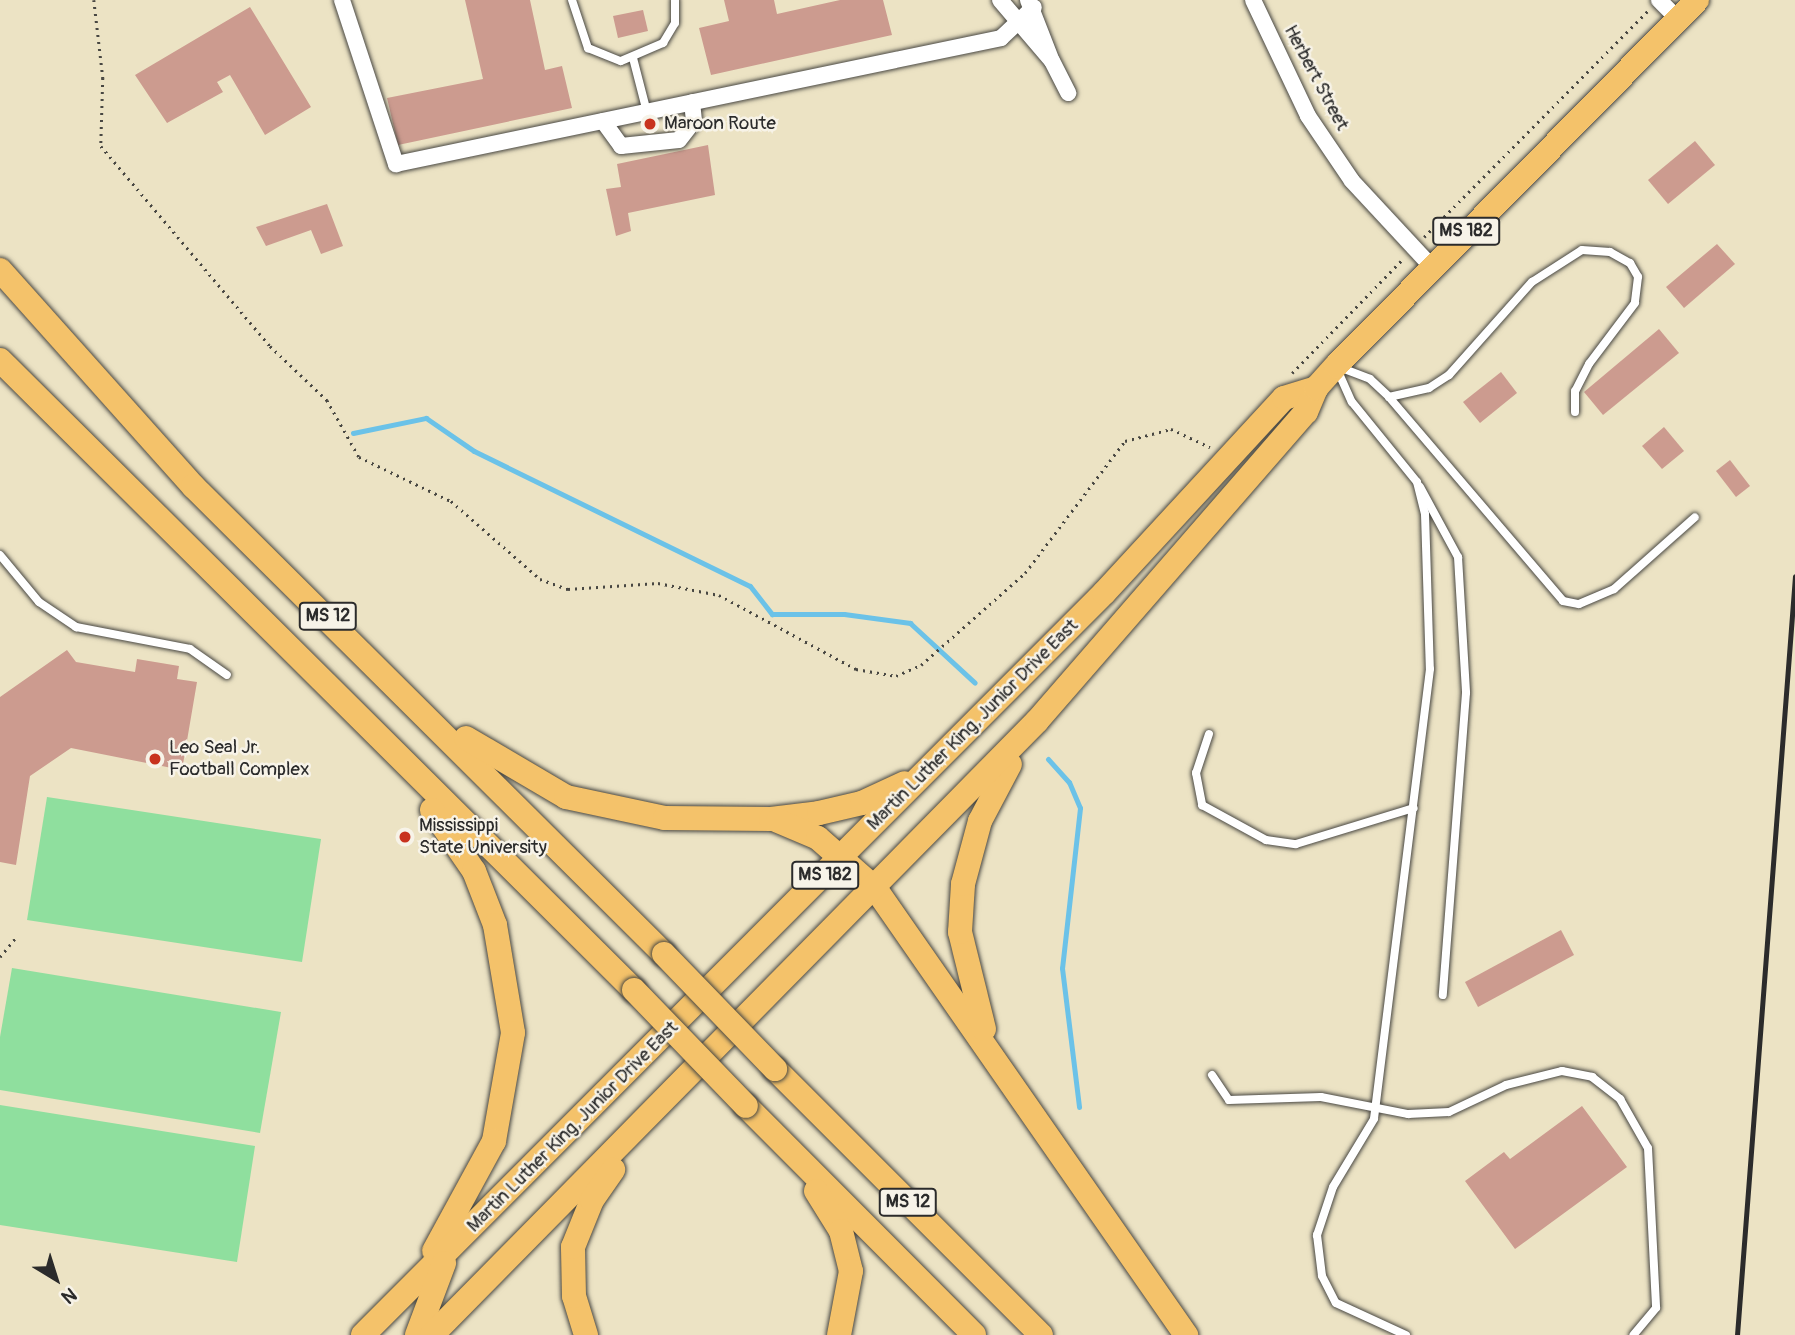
<!DOCTYPE html>
<html>
<head>
<meta charset="utf-8">
<style>
	body { margin:0 }
	#map { position:relative; width:1795px; height:1335px; overflow:hidden; background:#ece3c4; font-family:Pangolin,sans-serif }
	div>[style] { position:absolute }
	[style*='--x'] { left:calc(var(--x)*1px); top:calc(var(--y)*1px); width:calc(var(--w)*1px); rotate:calc(var(--a)*1deg) }
	.green>* { inset:0; background:#8fdf9e }
	.stream>* { height:5px; margin:-2.5px; padding:0 2.5px; transform-origin:2.5px; border-radius:2.5px; background:#6bc2e8 }
	.building>* { inset:0; background:#cc9b8f }
	.path>* { height:2.5px; margin-top:-1.25px; transform-origin:0; background:repeating-linear-gradient(90deg,#484742 0 2px,transparent 0 7px) }
	.roads { filter:drop-shadow(0 0 2px #484742) drop-shadow(0 0 2px #484742) }
	.lane>* { height:8px; margin:-4px; padding:0 4px; transform-origin:4px; border-radius:4px; background:#fff }
	.street>* { height:16px; margin:-8px; padding:0 8px; transform-origin:8px; border-radius:8px; background:#fff }
	.primary>* { height:24px; margin:-12px; padding:0 12px; transform-origin:12px; border-radius:12px; background:#f4c26a }
	.rail>* { height:5px; margin:-2.5px; padding:0 2.5px; transform-origin:2.5px; border-radius:2.5px; background:#2b2b2b }
	.bridges { filter:drop-shadow(0 0 2px #484742) drop-shadow(0 0 2px #484742) }
	.primary-bridge>* { height:24px; margin:-12px; padding:0 12px; transform-origin:12px; border-radius:12px; background:#f4c26a }
	.dots>* { width:19px; height:19px; translate:-50% -50%; box-sizing:border-box; border:4px solid #f7f3e8; border-radius:50% }
	span { translate:-50% -50%; white-space:nowrap; text-align:center; line-height:1.15; -webkit-text-stroke:5px #f7f3e8; paint-order:stroke }
	.shield-label span { padding:2px 5px; background:#f7f3e8; border:2px solid; border-radius:5px; -webkit-text-stroke-width:0 }
	.shield-label { font-size:18px; color:#2b2b2b; font-weight:700 }
	.street-label { font-size:19px; color:#2b2b2b }
	.poi-label { font-size:19px; color:#2b2b2b }
	.left { translate:0 -50%; text-align:left }
	.north { position:absolute; left:21px; top:1244px; width:70px; height:70px; -webkit-text-stroke:5px #f7f3e8; paint-order:stroke; rotate:142deg; font-size:19px; font-weight:700; line-height:28px; text-align:center; color:#2b2b2b }
	.north::after { content:''; display:block; margin:auto; width:24px; height:32px; background:#2b2b2b; clip-path:polygon(50% 0,100% 100%,50% 72%,0 100%) }
</style>
</head>
<body>
<div id="map">
	<div class="green">
		<i style="clip-path:polygon(47px 797px,321px 839px,302px 962px,27px 920px)"></i>
		<i style="clip-path:polygon(12px 968px,281px 1012px,260px 1133px,0 1090px,0 1037px)"></i>
		<i style="clip-path:polygon(0 1105px,255px 1146px,237px 1262px,0 1225px)"></i>
	</div>
	<div class="stream">
		<i style="--x:353;--y:433;--w:75;--a:-11.6"></i>
		<i style="--x:426;--y:418;--w:58;--a:34.5"></i>
		<i style="--x:474;--y:451;--w:307;--a:26.1"></i>
		<i style="--x:750;--y:586;--w:36;--a:52"></i>
		<i style="--x:772;--y:614;--w:72;--a:0"></i>
		<i style="--x:844;--y:614;--w:67;--a:7.8"></i>
		<i style="--x:910;--y:623;--w:88;--a:42.7"></i>
		<i style="--x:1048;--y:759;--w:31;--a:48"></i>
		<i style="--x:1069;--y:782;--w:28;--a:67"></i>
		<i style="--x:1080;--y:808;--w:161;--a:96.4"></i>
		<i style="--x:1062;--y:968;--w:140;--a:83"></i>
	</div>
	<div class="building">
		<i style="clip-path:polygon(465px 0,530px 0,545px 70px,562px 66px,572px 108px,398px 145px,387px 98px,483px 79px)"></i>
		<i style="clip-path:polygon(724px 0,774px 0,777px 14px,840px 0,883px 0,892px 35px,711px 75px,699px 28px,729px 21px)"></i>
		<i style="clip-path:polygon(250px 7px,311px 107px,265px 135px,230px 75px,217px 82px,223px 92px,167px 123px,135px 75px)"></i>
		<i style="clip-path:polygon(643px 10px,648px 31px,618px 38px,613px 16px)"></i>
		<i style="clip-path:polygon(1695px 141px,1715px 165px,1668px 204px,1648px 180px)"></i>
		<i style="clip-path:polygon(708px 145px,715px 195px,628px 213px,631px 231px,616px 236px,606px 189px,621px 187px,617px 164px)"></i>
		<i style="clip-path:polygon(327px 204px,343px 246px,321px 254px,311px 230px,266px 246px,256px 227px)"></i>
		<i style="clip-path:polygon(1717px 244px,1735px 264px,1684px 308px,1666px 287px)"></i>
		<i style="clip-path:polygon(1659px 329px,1679px 353px,1603px 415px,1584px 392px)"></i>
		<i style="clip-path:polygon(1501px 372px,1517px 393px,1480px 423px,1463px 402px)"></i>
		<i style="clip-path:polygon(1664px 427px,1684px 451px,1662px 469px,1642px 446px)"></i>
		<i style="clip-path:polygon(1730px 460px,1750px 486px,1736px 497px,1716px 471px)"></i>
		<i style="clip-path:polygon(67px 650px,76px 662px,135px 672px,137px 659px,179px 666px,177px 679px,197px 682px,182px 770px,71px 748px,30px 776px,16px 865px,0 862px,0 697px)"></i>
		<i style="clip-path:polygon(1561px 930px,1574px 955px,1478px 1007px,1465px 982px)"></i>
		<i style="clip-path:polygon(1582px 1106px,1627px 1167px,1515px 1249px,1465px 1181px,1504px 1152px,1510px 1159px)"></i>
	</div>
	<div class="path">
		<i style="--x:94;--y:0;--w:79;--a:83.4"></i>
		<i style="--x:103;--y:78;--w:68;--a:91.7"></i>
		<i style="--x:101;--y:146;--w:262;--a:49.8"></i>
		<i style="--x:270;--y:346;--w:79;--a:43.5"></i>
		<i style="--x:327;--y:400;--w:65;--a:60.7"></i>
		<i style="--x:359;--y:457;--w:102;--a:25.6"></i>
		<i style="--x:451;--y:501;--w:118;--a:41.2"></i>
		<i style="--x:540;--y:579;--w:30;--a:20"></i>
		<i style="--x:568;--y:589;--w:90;--a:-3.8"></i>
		<i style="--x:658;--y:583;--w:62;--a:11.1"></i>
		<i style="--x:719;--y:595;--w:156;--a:28.4"></i>
		<i style="--x:856;--y:669;--w:41;--a:9.9"></i>
		<i style="--x:896;--y:676;--w:27;--a:-24"></i>
		<i style="--x:921;--y:665;--w:139;--a:-41.5"></i>
		<i style="--x:1025;--y:573;--w:166;--a:-52.9"></i>
		<i style="--x:1125;--y:441;--w:48;--a:-14.6"></i>
		<i style="--x:1171;--y:429;--w:43;--a:24.8"></i>
		<i style="--x:1424;--y:237;--w:318;--a:-45.3"></i>
		<i style="--x:1292;--y:373;--w:158;--a:-45.8"></i>
		<i style="--x:0;--y:957;--w:27;--a:-51"></i>
	</div>
	<div class="roads">
		<div class="lane">
			<i style="--x:572;--y:0;--w:51;--a:71.6"></i>
			<i style="--x:588;--y:48;--w:35;--a:22"></i>
			<i style="--x:621;--y:61;--w:46;--a:-23.2"></i>
			<i style="--x:663;--y:43;--w:23;--a:-59"></i>
			<i style="--x:675;--y:23;--w:23;--a:-90"></i>
			<i style="--x:633;--y:58;--w:56;--a:75.5"></i>
			<i style="--x:1339;--y:367;--w:33;--a:21"></i>
			<i style="--x:1370;--y:379;--w:26;--a:43"></i>
			<i style="--x:1389;--y:397;--w:268;--a:49.5"></i>
			<i style="--x:1563;--y:601;--w:16;--a:11"></i>
			<i style="--x:1579;--y:604;--w:38;--a:-23"></i>
			<i style="--x:1614;--y:589;--w:108;--a:-41.6"></i>
			<i style="--x:1337;--y:369;--w:36;--a:66"></i>
			<i style="--x:1352;--y:402;--w:103;--a:50.9"></i>
			<i style="--x:1417;--y:482;--w:33;--a:76"></i>
			<i style="--x:1425;--y:514;--w:155;--a:88.2"></i>
			<i style="--x:1430;--y:669;--w:453;--a:97.1"></i>
			<i style="--x:1374;--y:1119;--w:79;--a:121.1"></i>
			<i style="--x:1333;--y:1187;--w:51;--a:108.4"></i>
			<i style="--x:1317;--y:1235;--w:41;--a:83"></i>
			<i style="--x:1322;--y:1276;--w:30;--a:63"></i>
			<i style="--x:1336;--y:1303;--w:77;--a:24.6"></i>
			<i style="--x:1389;--y:397;--w:41;--a:-12.7"></i>
			<i style="--x:1429;--y:388;--w:24;--a:-33"></i>
			<i style="--x:1449;--y:375;--w:125;--a:-48.3"></i>
			<i style="--x:1532;--y:282;--w:59;--a:-32.6"></i>
			<i style="--x:1582;--y:250;--w:28;--a:4"></i>
			<i style="--x:1610;--y:252;--w:23;--a:29"></i>
			<i style="--x:1630;--y:263;--w:16;--a:60"></i>
			<i style="--x:1638;--y:277;--w:26;--a:97"></i>
			<i style="--x:1635;--y:303;--w:76;--a:127"></i>
			<i style="--x:1589;--y:364;--w:30;--a:117"></i>
			<i style="--x:1575;--y:391;--w:21;--a:90"></i>
			<i style="--x:1420;--y:487;--w:80;--a:61.5"></i>
			<i style="--x:1458;--y:557;--w:136;--a:86.6"></i>
			<i style="--x:1466;--y:693;--w:303;--a:94.4"></i>
			<i style="--x:0;--y:555;--w:61;--a:50.3"></i>
			<i style="--x:39;--y:602;--w:45;--a:34"></i>
			<i style="--x:76;--y:627;--w:116;--a:10.9"></i>
			<i style="--x:190;--y:649;--w:45;--a:35.1"></i>
			<i style="--x:1209;--y:734;--w:41;--a:108.4"></i>
			<i style="--x:1196;--y:773;--w:33;--a:79"></i>
			<i style="--x:1202;--y:805;--w:73;--a:28.7"></i>
			<i style="--x:1266;--y:840;--w:30;--a:8"></i>
			<i style="--x:1296;--y:844;--w:123;--a:-17"></i>
			<i style="--x:1212;--y:1075;--w:30;--a:56"></i>
			<i style="--x:1229;--y:1100;--w:92;--a:-1.9"></i>
			<i style="--x:1321;--y:1097;--w:89;--a:11.1"></i>
			<i style="--x:1408;--y:1114;--w:41;--a:-2.8"></i>
			<i style="--x:1449;--y:1112;--w:63;--a:-25.3"></i>
			<i style="--x:1506;--y:1085;--w:58;--a:-14"></i>
			<i style="--x:1562;--y:1071;--w:31;--a:11"></i>
			<i style="--x:1592;--y:1077;--w:36;--a:38"></i>
			<i style="--x:1620;--y:1099;--w:56;--a:60.3"></i>
			<i style="--x:1648;--y:1148;--w:160;--a:87.1"></i>
			<i style="--x:1656;--y:1308;--w:35;--a:130"></i>
		</div>
		<div class="street">
			<i style="--x:342;--y:0;--w:173;--a:71.8"></i>
			<i style="--x:396;--y:164;--w:618;--a:-11.76"></i>
			<i style="--x:1001;--y:38;--w:45;--a:-43.2"></i>
			<i style="--x:1000;--y:0;--w:80;--a:49.6"></i>
			<i style="--x:1052;--y:61;--w:36;--a:63"></i>
			<i style="--x:1028;--y:0;--w:63;--a:68.7"></i>
			<i style="--x:1253;--y:0;--w:128;--a:64.6"></i>
			<i style="--x:1308;--y:116;--w:78;--a:55.9"></i>
			<i style="--x:1352;--y:181;--w:116;--a:47.1"></i>
			<i style="--x:1659;--y:0;--w:27;--a:45"></i>
			<i style="--x:603;--y:121;--w:31;--a:54"></i>
			<i style="--x:621;--y:146;--w:58;--a:-5.9"></i>
			<i style="--x:679;--y:140;--w:24;--a:-52"></i>
			<i style="--x:694;--y:121;--w:19;--a:-96"></i>
		</div>
		<div class="primary">
			<i style="--x:0;--y:270;--w:290;--a:48.2"></i>
			<i style="--x:193;--y:486;--w:664;--a:44.82"></i>
			<i style="--x:0;--y:360;--w:894;--a:44.82"></i>
			<i style="--x:466;--y:738;--w:116;--a:30.5"></i>
			<i style="--x:566;--y:797;--w:101;--a:12"></i>
			<i style="--x:665;--y:818;--w:106;--a:0.5"></i>
			<i style="--x:771;--y:819;--w:48;--a:-7.1"></i>
			<i style="--x:819;--y:813;--w:44;--a:-13.1"></i>
			<i style="--x:862;--y:803;--w:47;--a:-24.9"></i>
			<i style="--x:432;--y:810;--w:74;--a:55.5"></i>
			<i style="--x:474;--y:871;--w:58;--a:68.7"></i>
			<i style="--x:495;--y:925;--w:109;--a:80.5"></i>
			<i style="--x:513;--y:1033;--w:110;--a:100"></i>
			<i style="--x:494;--y:1141;--w:125;--a:118.6"></i>
			<i style="--x:778;--y:821;--w:43;--a:23"></i>
			<i style="--x:818;--y:838;--w:76;--a:41.3"></i>
			<i style="--x:875;--y:888;--w:545;--a:55.17"></i>
			<i style="--x:984;--y:1029;--w:100;--a:-103.9"></i>
			<i style="--x:960;--y:932;--w:48;--a:-86.4"></i>
			<i style="--x:963;--y:884;--w:65;--a:-74.9"></i>
			<i style="--x:980;--y:821;--w:64;--a:-62.2"></i>
			<i style="--x:775;--y:1069;--w:376;--a:45"></i>
			<i style="--x:746;--y:1106;--w:323;--a:45.1"></i>
			<i style="--x:816;--y:1191;--w:47;--a:58"></i>
			<i style="--x:841;--y:1231;--w:41;--a:76"></i>
			<i style="--x:851;--y:1271;--w:65;--a:100.6"></i>
			<i style="--x:363;--y:1335;--w:1049;--a:-45.04"></i>
			<i style="--x:1104;--y:593;--w:265;--a:-47.3"></i>
			<i style="--x:1284;--y:398;--w:34;--a:-17"></i>
			<i style="--x:417;--y:1335;--w:77;--a:-69.4"></i>
			<i style="--x:432;--y:1335;--w:862;--a:-45.42"></i>
			<i style="--x:1037;--y:721;--w:410;--a:-49"></i>
			<i style="--x:1306;--y:412;--w:26;--a:-67"></i>
			<i style="--x:1316;--y:388;--w:30;--a:-48"></i>
			<i style="--x:1336;--y:366;--w:514;--a:-45.39"></i>
			<i style="--x:586;--y:1335;--w:41;--a:-107.1"></i>
			<i style="--x:574;--y:1296;--w:49;--a:-91.2"></i>
			<i style="--x:573;--y:1247;--w:51;--a:-68"></i>
			<i style="--x:592;--y:1200;--w:37;--a:-55"></i>
		</div>
	</div>
	<div class="rail">
		<i style="--x:1737;--y:1335;--w:761;--a:-85.63"></i>
	</div>
	<div class="bridges">
		<div class="primary-bridge">
			<i style="--x:664;--y:954;--w:160;--a:46"></i>
			<i style="--x:634;--y:990;--w:161;--a:46"></i>
		</div>
	</div>
	<div class="dots">
		<i style="left:650px;top:124px;background:#c8321e"></i>
		<i style="left:155px;top:759px;background:#c8321e"></i>
		<i style="left:405px;top:837px;background:#c8321e"></i>
	</div>
	<div class="shield-label">
		<span style="left:1466px;top:231px">MS 182</span>
		<span style="left:328px;top:616px">MS 12</span>
		<span style="left:825px;top:875px">MS 182</span>
		<span style="left:908px;top:1202px">MS 12</span>
	</div>
	<div class="street-label">
		<span style="left:1316px;top:78px;rotate:62deg">Herbert Street</span>
		<span style="left:973px;top:725px;rotate:-45deg">Martin Luther King, Junior Drive East</span>
		<span style="left:573px;top:1127px;rotate:-45deg">Martin Luther King, Junior Drive East</span>
	</div>
	<div class="poi-label">
		<span class="left" style="left:664px;top:124px">Maroon Route</span>
		<span class="left" style="left:169px;top:759px">Leo Seal Jr.<br>Football Complex</span>
		<span class="left" style="left:419px;top:837px">Mississippi<br>State University</span>
	</div>
	<div class="north">N</div>
</div>
</body>
</html>
